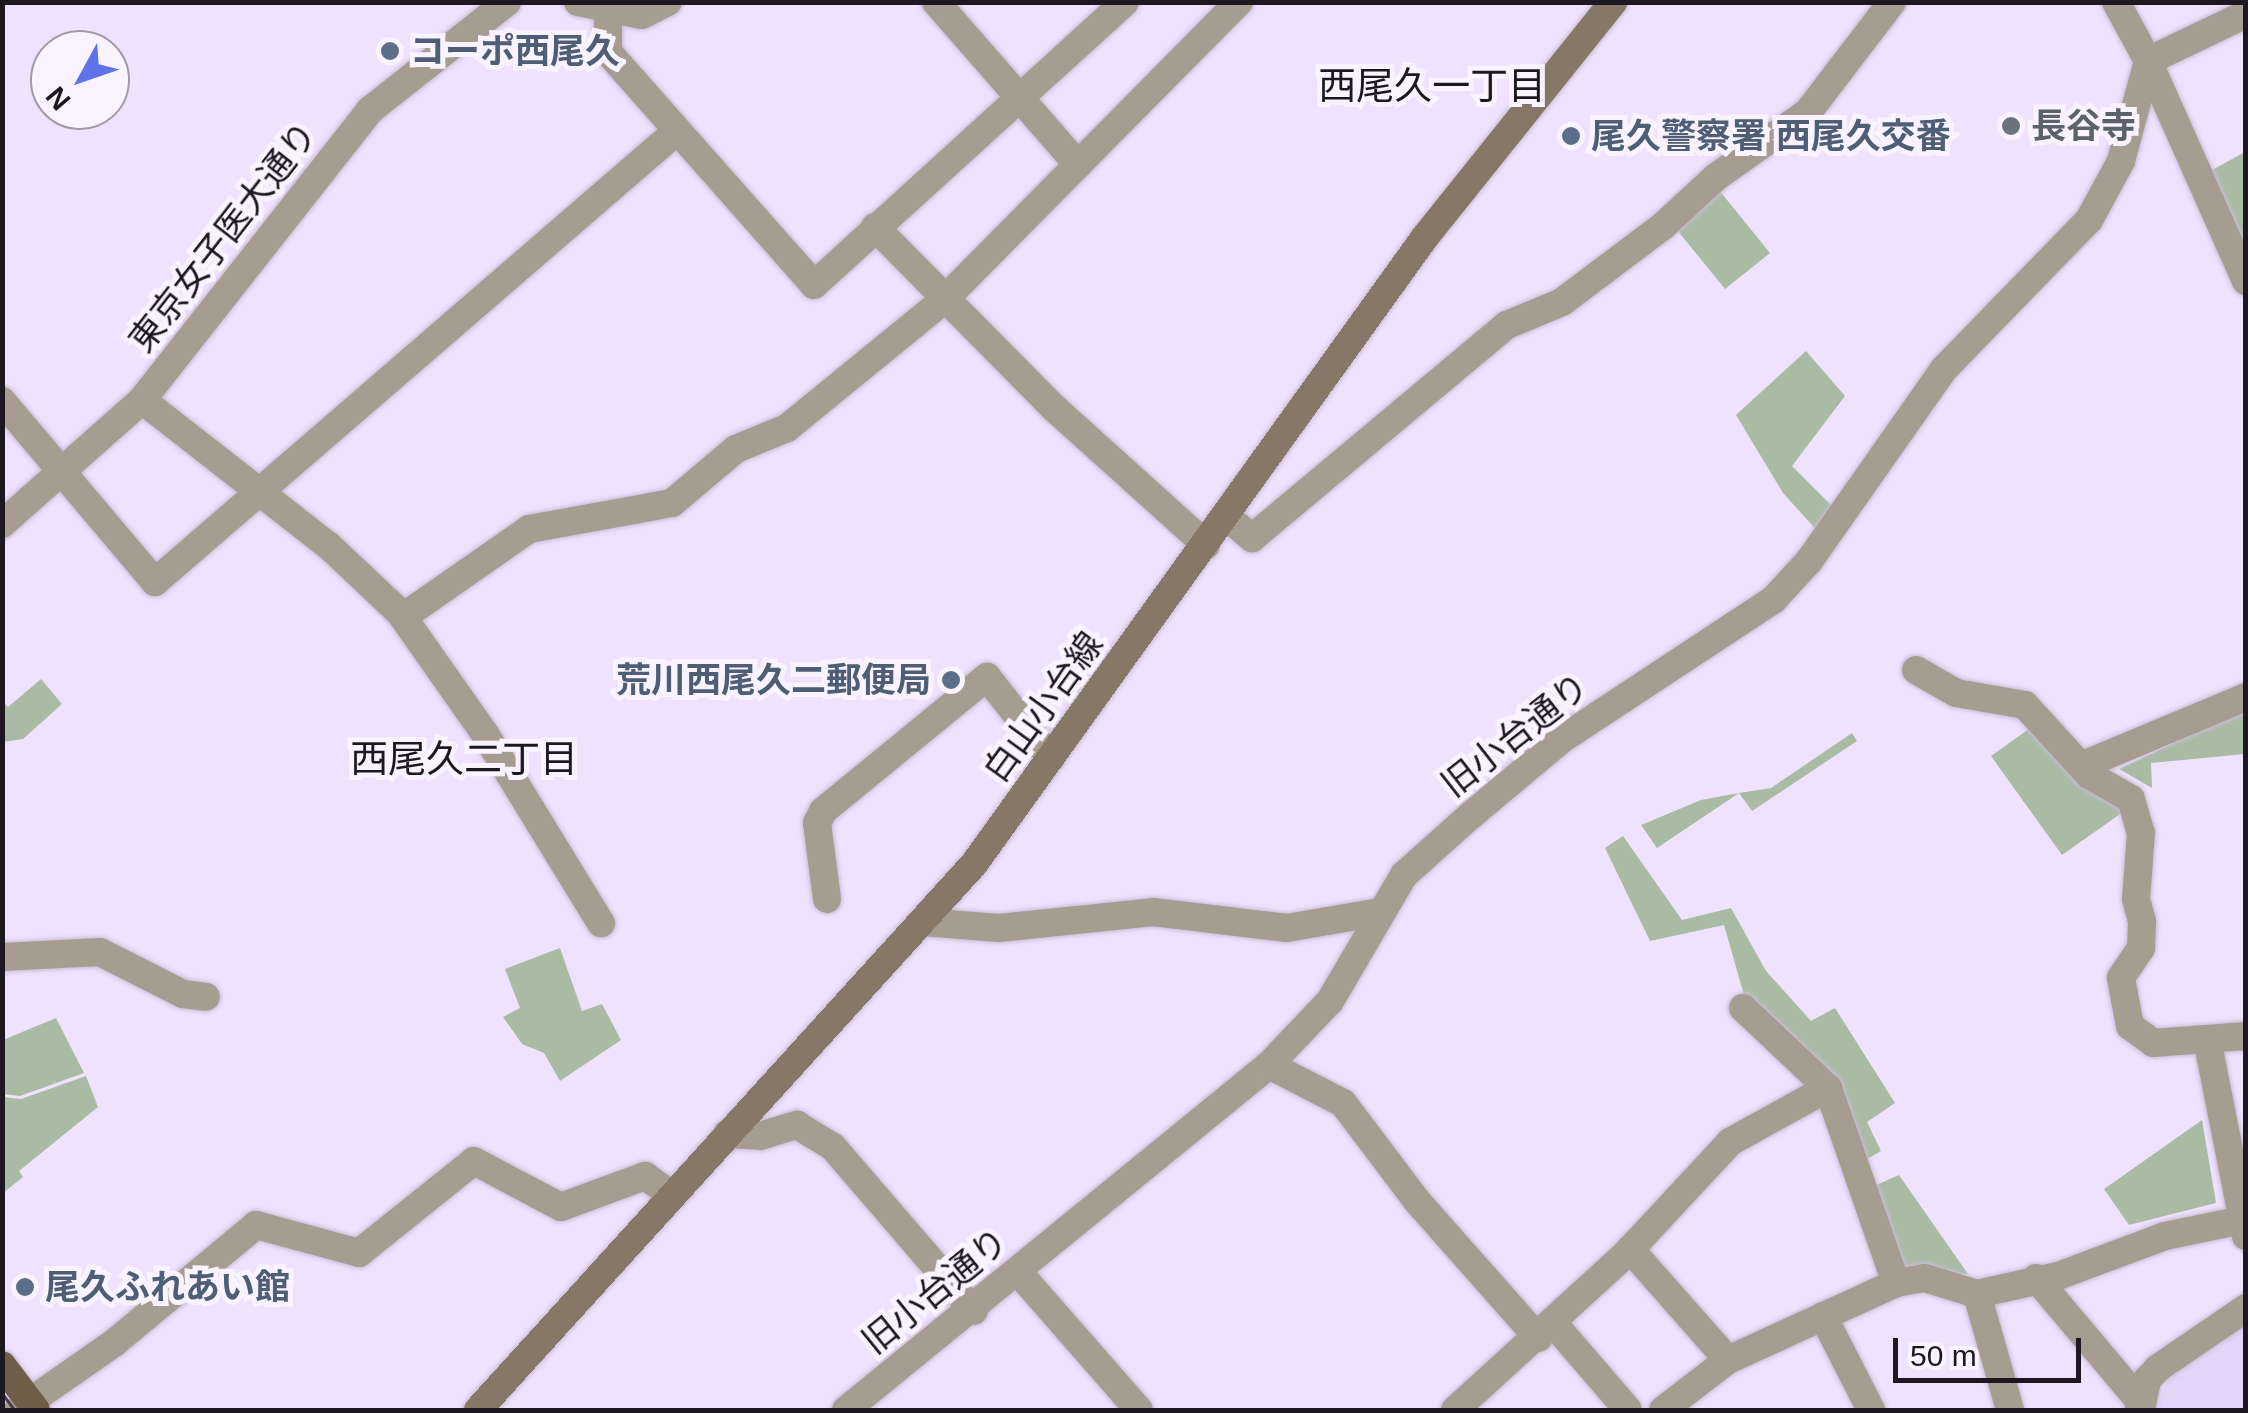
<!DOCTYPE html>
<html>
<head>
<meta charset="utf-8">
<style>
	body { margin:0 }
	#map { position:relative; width:2248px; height:1413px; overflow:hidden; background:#efe2ff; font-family:Arial,"Noto Sans JP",sans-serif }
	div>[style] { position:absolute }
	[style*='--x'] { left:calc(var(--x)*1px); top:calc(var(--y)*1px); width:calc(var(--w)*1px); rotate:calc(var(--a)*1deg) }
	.built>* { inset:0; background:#e5d5f9 }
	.green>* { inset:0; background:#aabba3 }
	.roads { filter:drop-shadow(0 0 2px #c9bdd7) drop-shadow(0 0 2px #c9bdd7) }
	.minor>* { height:28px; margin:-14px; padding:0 14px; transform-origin:14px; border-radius:14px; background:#a69c90 }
	.tertiary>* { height:28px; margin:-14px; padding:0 14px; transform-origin:14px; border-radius:14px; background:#a69c90 }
	.secondary>* { height:28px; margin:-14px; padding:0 14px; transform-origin:14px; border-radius:14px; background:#877766 }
	.primary>* { height:28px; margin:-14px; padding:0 14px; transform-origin:14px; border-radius:14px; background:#705d48 }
	.tram>* { height:2.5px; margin:-1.25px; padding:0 1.25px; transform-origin:1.25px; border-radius:1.25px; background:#443d4b }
	.dots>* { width:28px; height:28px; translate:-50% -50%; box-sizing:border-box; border:5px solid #f8f3fe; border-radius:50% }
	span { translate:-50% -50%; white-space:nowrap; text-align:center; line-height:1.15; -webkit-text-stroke:10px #f8f3fe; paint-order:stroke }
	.service-label { font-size:35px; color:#4e5e75; font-weight:700 }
	.left { translate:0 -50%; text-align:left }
	.right { translate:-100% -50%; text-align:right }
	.worship-label { font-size:35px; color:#5b616d; font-weight:700 }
	.street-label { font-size:35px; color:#1c1721 }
	.neighbourhood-label { font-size:38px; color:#1c1721 }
	.frame { position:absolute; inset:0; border:5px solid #1c1721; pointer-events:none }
	.north { position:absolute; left:30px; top:30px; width:100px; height:100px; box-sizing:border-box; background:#f8f3fe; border:2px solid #a09ba6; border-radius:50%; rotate:230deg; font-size:28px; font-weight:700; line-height:40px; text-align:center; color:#1c1721 }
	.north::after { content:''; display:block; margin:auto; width:35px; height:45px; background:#5f72ea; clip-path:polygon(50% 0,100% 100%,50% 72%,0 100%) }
	.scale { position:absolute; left:1893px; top:1338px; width:188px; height:45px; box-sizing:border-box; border:5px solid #1c1721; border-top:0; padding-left:12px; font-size:30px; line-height:35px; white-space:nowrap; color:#1c1721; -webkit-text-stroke:8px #f8f3fe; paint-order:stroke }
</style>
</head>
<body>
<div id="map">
	<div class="built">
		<i style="clip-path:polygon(2245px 1324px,2245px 1410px,2156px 1410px,2170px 1375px)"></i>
	</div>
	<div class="green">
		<i style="clip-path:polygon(2245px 152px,2245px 247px,2212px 170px)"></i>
		<i style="clip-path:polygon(1715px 185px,1770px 253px,1725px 289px,1677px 230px)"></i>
		<i style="clip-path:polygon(1806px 351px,1845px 396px,1792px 466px,1837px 511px,1820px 534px,1783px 493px,1736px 415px)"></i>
		<i style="clip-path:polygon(41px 679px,62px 704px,23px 739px,3px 742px,3px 702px,8px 707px)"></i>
		<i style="clip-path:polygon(2237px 713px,2245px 716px,2245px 754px,2151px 763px,2152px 788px,2119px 769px)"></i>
		<i style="clip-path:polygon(2033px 726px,2086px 789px,2110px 797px,2123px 812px,2062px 855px,1991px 756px)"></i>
		<i style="clip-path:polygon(1852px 733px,1857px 741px,1752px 811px,1739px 793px,1657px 848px,1641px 825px,1701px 800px,1739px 793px,1771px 788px)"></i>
		<i style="clip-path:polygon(1623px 836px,1682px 920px,1731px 908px,1766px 971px,1811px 1021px,1835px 1008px,1895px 1103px,1867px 1122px,1881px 1151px,1864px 1161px,1746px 1002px,1724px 925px,1650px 941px,1605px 848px)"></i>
		<i style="clip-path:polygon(560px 948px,582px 1011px,602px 1004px,621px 1040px,560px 1081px,544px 1053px,522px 1044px,503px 1017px,520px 1008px,505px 969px)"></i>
		<i style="clip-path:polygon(56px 1018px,84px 1073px,20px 1096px,3px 1094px,3px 1040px)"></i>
		<i style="clip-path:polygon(86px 1076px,98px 1107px,19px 1171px,23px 1177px,3px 1193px,3px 1097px,21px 1099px)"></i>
		<i style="clip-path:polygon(2202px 1120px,2216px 1203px,2129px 1225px,2104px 1189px)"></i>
		<i style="clip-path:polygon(1899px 1175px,1968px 1274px,1906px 1273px,1874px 1186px)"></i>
	</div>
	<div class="roads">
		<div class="minor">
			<i style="--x:936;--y:2;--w:216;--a:48.9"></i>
			<i style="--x:608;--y:11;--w:41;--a:90"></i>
			<i style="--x:608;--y:52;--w:311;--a:48.5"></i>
			<i style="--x:814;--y:285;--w:420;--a:-42.3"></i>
			<i style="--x:2148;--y:61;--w:241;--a:66"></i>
			<i style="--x:2148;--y:61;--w:109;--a:-25.6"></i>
			<i style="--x:875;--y:227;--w:253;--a:45.3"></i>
			<i style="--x:1053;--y:407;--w:206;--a:42"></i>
			<i style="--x:142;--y:400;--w:237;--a:38"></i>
			<i style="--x:329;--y:546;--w:98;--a:43.3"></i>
			<i style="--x:400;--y:613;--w:148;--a:54.9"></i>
			<i style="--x:485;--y:734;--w:222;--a:58.5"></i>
			<i style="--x:2;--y:401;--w:237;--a:49.8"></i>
			<i style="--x:155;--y:582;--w:690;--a:-40.83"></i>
			<i style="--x:1227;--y:517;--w:33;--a:40"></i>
			<i style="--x:1252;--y:538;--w:332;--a:-39.9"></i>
			<i style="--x:1507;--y:325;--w:60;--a:-22.7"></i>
			<i style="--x:1562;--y:302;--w:128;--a:-37"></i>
			<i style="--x:1664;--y:225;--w:71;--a:-42.7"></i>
			<i style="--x:1716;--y:177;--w:113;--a:-35.2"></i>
			<i style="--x:1808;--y:112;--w:138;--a:-52.6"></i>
			<i style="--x:2;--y:524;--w:187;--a:-41.5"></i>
			<i style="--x:142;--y:400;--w:369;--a:-51.8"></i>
			<i style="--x:370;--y:110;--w:174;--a:-38.2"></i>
			<i style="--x:403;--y:617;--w:154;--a:-34.9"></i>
			<i style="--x:529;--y:529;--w:145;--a:-10.3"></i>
			<i style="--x:672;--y:503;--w:84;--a:-40.2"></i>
			<i style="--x:736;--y:449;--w:55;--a:-22.4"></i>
			<i style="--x:787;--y:428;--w:204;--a:-39.2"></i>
			<i style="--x:945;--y:299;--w:418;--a:-45.3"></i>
			<i style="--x:1916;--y:670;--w:46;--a:29.9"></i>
			<i style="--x:1956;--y:693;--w:70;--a:9.9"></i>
			<i style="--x:2025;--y:705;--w:95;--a:47.6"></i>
			<i style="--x:2089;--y:775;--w:48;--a:29.7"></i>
			<i style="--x:2131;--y:799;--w:35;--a:74"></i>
			<i style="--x:2141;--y:833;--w:66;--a:94.3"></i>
			<i style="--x:2136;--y:899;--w:24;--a:75"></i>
			<i style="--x:2142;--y:922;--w:26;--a:92"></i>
			<i style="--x:2141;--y:948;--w:36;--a:124"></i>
			<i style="--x:2121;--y:978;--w:49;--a:79.4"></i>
			<i style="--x:2130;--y:1026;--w:29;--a:36"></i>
			<i style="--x:2153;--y:1043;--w:93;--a:-4.3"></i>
			<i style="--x:2081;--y:766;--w:179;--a:-22.7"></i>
			<i style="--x:827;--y:899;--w:77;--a:-97.5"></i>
			<i style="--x:817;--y:823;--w:13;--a:-63"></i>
			<i style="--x:823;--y:811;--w:212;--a:-39.3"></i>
			<i style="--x:987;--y:677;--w:103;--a:51.7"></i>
			<i style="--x:923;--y:922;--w:76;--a:4.5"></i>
			<i style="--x:999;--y:928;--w:155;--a:-5.9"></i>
			<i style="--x:1153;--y:912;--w:135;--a:6.8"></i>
			<i style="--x:1287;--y:928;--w:94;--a:-9.8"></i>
			<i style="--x:2;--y:957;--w:98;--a:-2.9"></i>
			<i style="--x:100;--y:952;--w:93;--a:26.8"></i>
			<i style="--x:183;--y:994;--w:23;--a:7"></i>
			<i style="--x:1743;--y:1008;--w:117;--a:43.3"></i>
			<i style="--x:1828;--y:1088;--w:207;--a:70.8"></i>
			<i style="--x:2207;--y:1039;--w:201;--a:78.8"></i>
			<i style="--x:1269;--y:1065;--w:83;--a:27.2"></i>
			<i style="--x:1343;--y:1103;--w:123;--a:52.9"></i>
			<i style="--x:1417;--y:1201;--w:183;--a:48.5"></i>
			<i style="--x:727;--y:1134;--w:33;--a:3"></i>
			<i style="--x:760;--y:1136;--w:39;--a:-17"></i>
			<i style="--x:797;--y:1125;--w:42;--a:31.4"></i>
			<i style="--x:833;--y:1147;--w:216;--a:49.3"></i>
			<i style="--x:1630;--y:1249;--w:148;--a:48.6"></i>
			<i style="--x:1019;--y:1273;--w:182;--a:48.8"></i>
			<i style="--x:2036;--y:1278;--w:165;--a:49.9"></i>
			<i style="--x:2142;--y:1404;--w:7;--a:117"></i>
			<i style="--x:1977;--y:1294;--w:121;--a:74.1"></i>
			<i style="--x:1823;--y:1316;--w:106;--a:62.9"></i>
			<i style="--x:1554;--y:1324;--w:113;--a:49.3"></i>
			<i style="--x:18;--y:1410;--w:117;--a:-34.9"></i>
			<i style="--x:114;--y:1343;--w:185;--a:-39.7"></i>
			<i style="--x:256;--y:1225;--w:107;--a:15.2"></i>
			<i style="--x:359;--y:1253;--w:147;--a:-38.7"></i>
			<i style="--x:474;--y:1161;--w:98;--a:27.9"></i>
			<i style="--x:561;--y:1207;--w:90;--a:-20.3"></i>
			<i style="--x:645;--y:1176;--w:33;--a:35"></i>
			<i style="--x:846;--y:1410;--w:546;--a:-39.2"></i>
			<i style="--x:1269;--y:1065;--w:88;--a:-46.4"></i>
			<i style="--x:1330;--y:1001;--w:146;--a:-59.6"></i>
			<i style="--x:1404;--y:875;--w:89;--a:-41.8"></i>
			<i style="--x:1470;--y:816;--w:120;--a:-39.9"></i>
			<i style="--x:1562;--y:739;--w:254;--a:-33.4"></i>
			<i style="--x:1774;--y:599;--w:52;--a:-47.4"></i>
			<i style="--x:1809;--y:561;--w:235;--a:-54.9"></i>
			<i style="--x:1944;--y:369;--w:208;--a:-45.8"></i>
			<i style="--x:2089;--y:220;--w:67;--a:-61.5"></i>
			<i style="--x:2121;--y:161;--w:104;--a:-74.9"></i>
			<i style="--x:1455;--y:1410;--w:231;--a:-42.4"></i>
			<i style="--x:1626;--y:1254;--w:153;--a:-47.1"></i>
			<i style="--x:1730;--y:1142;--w:112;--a:-28.9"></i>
			<i style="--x:1663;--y:1410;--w:82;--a:-37.6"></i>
			<i style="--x:1728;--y:1360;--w:185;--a:-24.6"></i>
			<i style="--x:1896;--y:1283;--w:29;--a:-10"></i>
			<i style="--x:1925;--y:1278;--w:54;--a:17.1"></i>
			<i style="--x:1977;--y:1294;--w:83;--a:-12.5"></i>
			<i style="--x:2058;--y:1276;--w:114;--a:-20.5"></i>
			<i style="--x:2165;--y:1236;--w:79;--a:-11.7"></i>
		</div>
		<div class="tertiary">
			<i style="--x:578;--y:2;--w:65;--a:11.5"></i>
			<i style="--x:642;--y:15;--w:29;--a:-27"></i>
			<i style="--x:2116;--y:2;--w:67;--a:61.5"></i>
			<i style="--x:2142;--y:1404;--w:25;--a:-78"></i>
			<i style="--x:2147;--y:1380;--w:16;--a:-47"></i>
			<i style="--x:2158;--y:1368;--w:107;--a:-34.3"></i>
		</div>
		<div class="secondary">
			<i style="--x:478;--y:1410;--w:738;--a:-47.75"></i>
			<i style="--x:974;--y:864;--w:772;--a:-54.27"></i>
			<i style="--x:1425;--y:237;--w:301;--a:-51.3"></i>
		</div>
		<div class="primary">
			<i style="--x:2;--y:1365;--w:56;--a:52.9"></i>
		</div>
	</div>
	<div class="tram">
		<i style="--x:2;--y:1393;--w:21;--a:53"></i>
	</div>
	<div class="dots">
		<i style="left:390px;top:51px;background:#5c6f8a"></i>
		<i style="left:2011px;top:126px;background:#6b7280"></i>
		<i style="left:1571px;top:136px;background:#5c6f8a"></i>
		<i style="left:951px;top:680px;background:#5c6f8a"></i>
		<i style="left:25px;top:1287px;background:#5c6f8a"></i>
	</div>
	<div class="service-label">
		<span class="left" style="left:410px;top:51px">コーポ西尾久</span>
		<span class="left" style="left:1591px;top:136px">尾久警察署 西尾久交番</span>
		<span class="right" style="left:931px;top:680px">荒川西尾久二郵便局</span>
		<span class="left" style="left:45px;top:1287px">尾久ふれあい館</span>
	</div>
	<div class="worship-label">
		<span class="left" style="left:2031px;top:126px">長谷寺</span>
	</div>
	<div class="street-label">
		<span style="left:223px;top:237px;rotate:-52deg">東京女子医大通り</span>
		<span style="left:1043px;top:707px;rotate:-54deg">白山小台線</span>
		<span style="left:1515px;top:735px;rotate:-38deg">旧小台通り</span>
		<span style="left:935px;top:1291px;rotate:-39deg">旧小台通り</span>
	</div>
	<div class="neighbourhood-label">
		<span style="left:1432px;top:87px">西尾久一丁目</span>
		<span style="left:464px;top:760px">西尾久二丁目</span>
	</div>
	<div class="frame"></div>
	<div class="north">N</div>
	<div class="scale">50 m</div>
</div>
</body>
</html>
